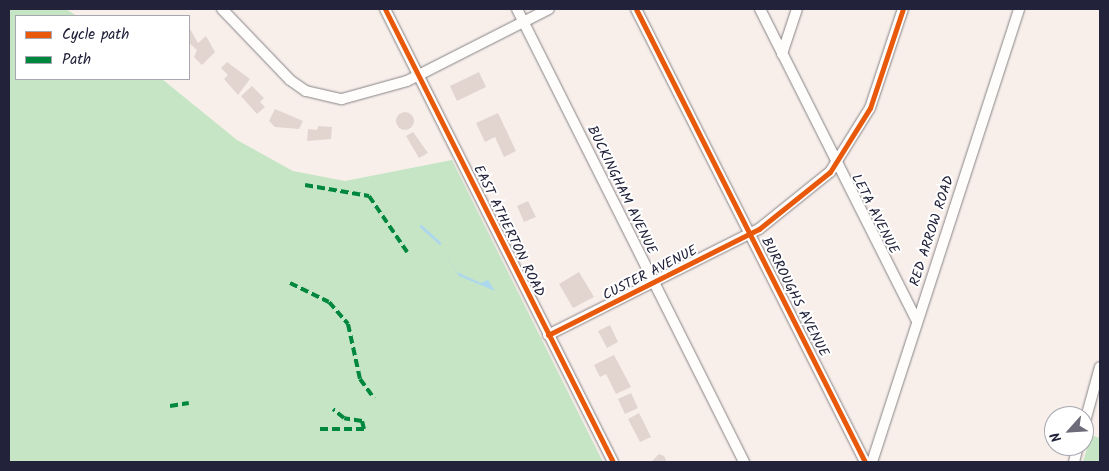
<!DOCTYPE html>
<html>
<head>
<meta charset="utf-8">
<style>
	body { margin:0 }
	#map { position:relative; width:1109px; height:471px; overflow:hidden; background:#f8efeb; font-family:Kalam,sans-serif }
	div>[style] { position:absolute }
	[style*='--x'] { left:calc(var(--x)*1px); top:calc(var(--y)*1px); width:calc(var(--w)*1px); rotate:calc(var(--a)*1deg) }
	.green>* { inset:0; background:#c6e5c4 }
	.water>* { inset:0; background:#add7ed }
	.stream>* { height:2.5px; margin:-1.25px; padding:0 1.25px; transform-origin:1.25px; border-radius:1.25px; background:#add7ed }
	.building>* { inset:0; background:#e2d5d0 }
	.round { border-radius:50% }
	.roads { filter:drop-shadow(0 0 1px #878386) drop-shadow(0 0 1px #878386) }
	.minor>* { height:10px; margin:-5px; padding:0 5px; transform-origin:5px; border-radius:5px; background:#fefdfc }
	.quiet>* { height:4px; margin-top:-2px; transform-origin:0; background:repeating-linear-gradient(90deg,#00873e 0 8px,transparent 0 12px) }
	.cycleway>* { height:5px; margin:-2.5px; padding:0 2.5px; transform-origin:2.5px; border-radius:2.5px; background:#e8590c }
	span { translate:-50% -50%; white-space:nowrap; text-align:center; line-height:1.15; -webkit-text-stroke:4px #fff; paint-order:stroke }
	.street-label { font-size:14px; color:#22223b }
	.frame { position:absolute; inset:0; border:10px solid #22223b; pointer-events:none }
	.legend { position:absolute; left:15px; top:15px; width:175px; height:65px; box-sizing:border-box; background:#fff; border:1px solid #a7a7b1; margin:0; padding:6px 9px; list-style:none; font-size:15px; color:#22223b }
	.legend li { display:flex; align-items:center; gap:10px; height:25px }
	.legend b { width:25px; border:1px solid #a7a7b1 }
	.north { position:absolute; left:1044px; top:406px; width:50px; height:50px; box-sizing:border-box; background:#fff; border:1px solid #a7a7b1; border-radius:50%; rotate:244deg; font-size:14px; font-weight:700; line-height:20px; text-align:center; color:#22223b }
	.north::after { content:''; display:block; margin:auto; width:18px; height:22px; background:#6d6a79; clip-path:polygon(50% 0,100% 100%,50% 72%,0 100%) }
</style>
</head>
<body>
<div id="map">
	<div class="green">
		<i style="clip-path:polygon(9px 9px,66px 9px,77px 16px,16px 16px,16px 79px,162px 79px,237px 140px,293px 171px,345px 181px,452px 160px,603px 462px,9px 462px)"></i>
		<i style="clip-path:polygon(1091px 435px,1100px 438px,1100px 462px,1083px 462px)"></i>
	</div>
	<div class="water">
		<i style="clip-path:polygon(439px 243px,457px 272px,481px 283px,488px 280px,495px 291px,459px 276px)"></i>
	</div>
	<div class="stream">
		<i style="--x:421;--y:226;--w:25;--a:42"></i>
	</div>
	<div class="building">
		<i style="clip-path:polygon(189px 27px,198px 43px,206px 36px,215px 52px,202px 65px,194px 57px,197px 50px,189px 43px)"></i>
		<i style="clip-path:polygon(227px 62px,250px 79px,238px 95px,224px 79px,228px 75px,221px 68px)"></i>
		<i style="clip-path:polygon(479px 72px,486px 87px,457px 101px,450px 86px)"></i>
		<i style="clip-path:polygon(252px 86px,264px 98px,260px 102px,265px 107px,257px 114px,241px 96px)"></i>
		<i style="clip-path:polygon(275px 109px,303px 121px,299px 129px,275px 127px,269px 121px)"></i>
		<i class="round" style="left:396px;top:112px;width:18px;height:18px"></i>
		<i style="clip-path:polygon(498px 113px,516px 151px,504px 157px,495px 137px,485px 142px,476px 123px)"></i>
		<i style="clip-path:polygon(318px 126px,332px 127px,331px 139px,307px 141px,308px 129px,317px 130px)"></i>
		<i style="clip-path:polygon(413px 132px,428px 153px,419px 158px,406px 136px)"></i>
		<i style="clip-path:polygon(528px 201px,536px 217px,524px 222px,517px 206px)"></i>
		<i style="clip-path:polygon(579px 272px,594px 297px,573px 308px,559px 284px)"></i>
		<i style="clip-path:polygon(610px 325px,618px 342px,607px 348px,598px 331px)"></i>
		<i style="clip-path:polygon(614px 355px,631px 387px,616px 394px,606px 374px,600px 377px,594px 365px)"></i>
		<i style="clip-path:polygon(631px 393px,638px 408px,625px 414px,618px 399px)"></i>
		<i style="clip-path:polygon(639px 413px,651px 437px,640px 442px,628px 419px)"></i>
		<i style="clip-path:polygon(659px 454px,664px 456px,667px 462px,651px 462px)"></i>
	</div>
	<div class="roads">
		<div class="minor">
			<i style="--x:222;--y:9;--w:98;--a:46.2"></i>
			<i style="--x:290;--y:80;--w:19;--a:35"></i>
			<i style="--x:306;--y:91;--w:37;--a:13"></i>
			<i style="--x:342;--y:99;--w:67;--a:-15.5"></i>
			<i style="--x:407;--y:81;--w:159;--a:-26.9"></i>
			<i style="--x:385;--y:9;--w:507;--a:63.28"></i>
			<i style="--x:517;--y:9;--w:507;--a:63.38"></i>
			<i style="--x:636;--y:9;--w:508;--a:63.18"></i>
			<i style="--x:760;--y:9;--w:349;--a:63.3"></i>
			<i style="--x:782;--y:54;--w:47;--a:-71.6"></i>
			<i style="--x:548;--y:335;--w:236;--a:-26.7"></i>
			<i style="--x:759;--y:229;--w:91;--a:-38.8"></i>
			<i style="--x:830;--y:172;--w:75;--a:-58"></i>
			<i style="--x:870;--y:108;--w:104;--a:-71.6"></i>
			<i style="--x:1084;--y:425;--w:60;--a:-74.6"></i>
			<i style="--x:872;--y:462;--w:476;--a:-72"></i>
			<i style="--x:1074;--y:462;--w:16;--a:-76"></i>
		</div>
	</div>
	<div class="quiet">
		<i style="--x:305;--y:185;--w:65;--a:9.8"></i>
		<i style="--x:369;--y:196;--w:68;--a:55.8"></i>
		<i style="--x:290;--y:283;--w:43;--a:26"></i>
		<i style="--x:329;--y:302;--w:29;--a:49"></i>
		<i style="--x:348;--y:324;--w:56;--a:77.7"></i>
		<i style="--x:360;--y:379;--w:24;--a:54"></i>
		<i style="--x:170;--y:406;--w:19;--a:-9"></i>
		<i style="--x:320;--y:429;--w:44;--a:0"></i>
		<i style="--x:364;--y:429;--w:8;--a:-104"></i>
		<i style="--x:362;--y:421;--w:18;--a:-171"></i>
		<i style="--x:344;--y:418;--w:14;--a:-141"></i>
	</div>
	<div class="cycleway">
		<i style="--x:385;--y:9;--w:507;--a:63.28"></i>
		<i style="--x:636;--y:9;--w:508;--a:63.18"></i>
		<i style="--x:548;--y:335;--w:236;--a:-26.7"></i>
		<i style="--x:759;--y:229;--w:91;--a:-38.8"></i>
		<i style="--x:830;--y:172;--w:75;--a:-58"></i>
		<i style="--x:870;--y:108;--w:104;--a:-71.6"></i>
	</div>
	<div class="street-label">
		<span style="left:622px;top:190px;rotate:64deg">BUCKINGHAM AVENUE</span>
		<span style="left:875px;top:214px;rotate:63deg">LETA AVENUE</span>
		<span style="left:509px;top:231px;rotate:64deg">EAST ATHERTON ROAD</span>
		<span style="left:932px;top:231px;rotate:-72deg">RED ARROW ROAD</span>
		<span style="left:650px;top:273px;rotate:-27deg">CUSTER AVENUE</span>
		<span style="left:795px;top:297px;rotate:63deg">BURROUGHS AVENUE</span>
	</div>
	<div class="frame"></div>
	<ul class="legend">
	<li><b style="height:6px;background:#e8590c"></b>Cycle path</li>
	<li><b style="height:6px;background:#00873e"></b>Path</li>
	</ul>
	<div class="north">N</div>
</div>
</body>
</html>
